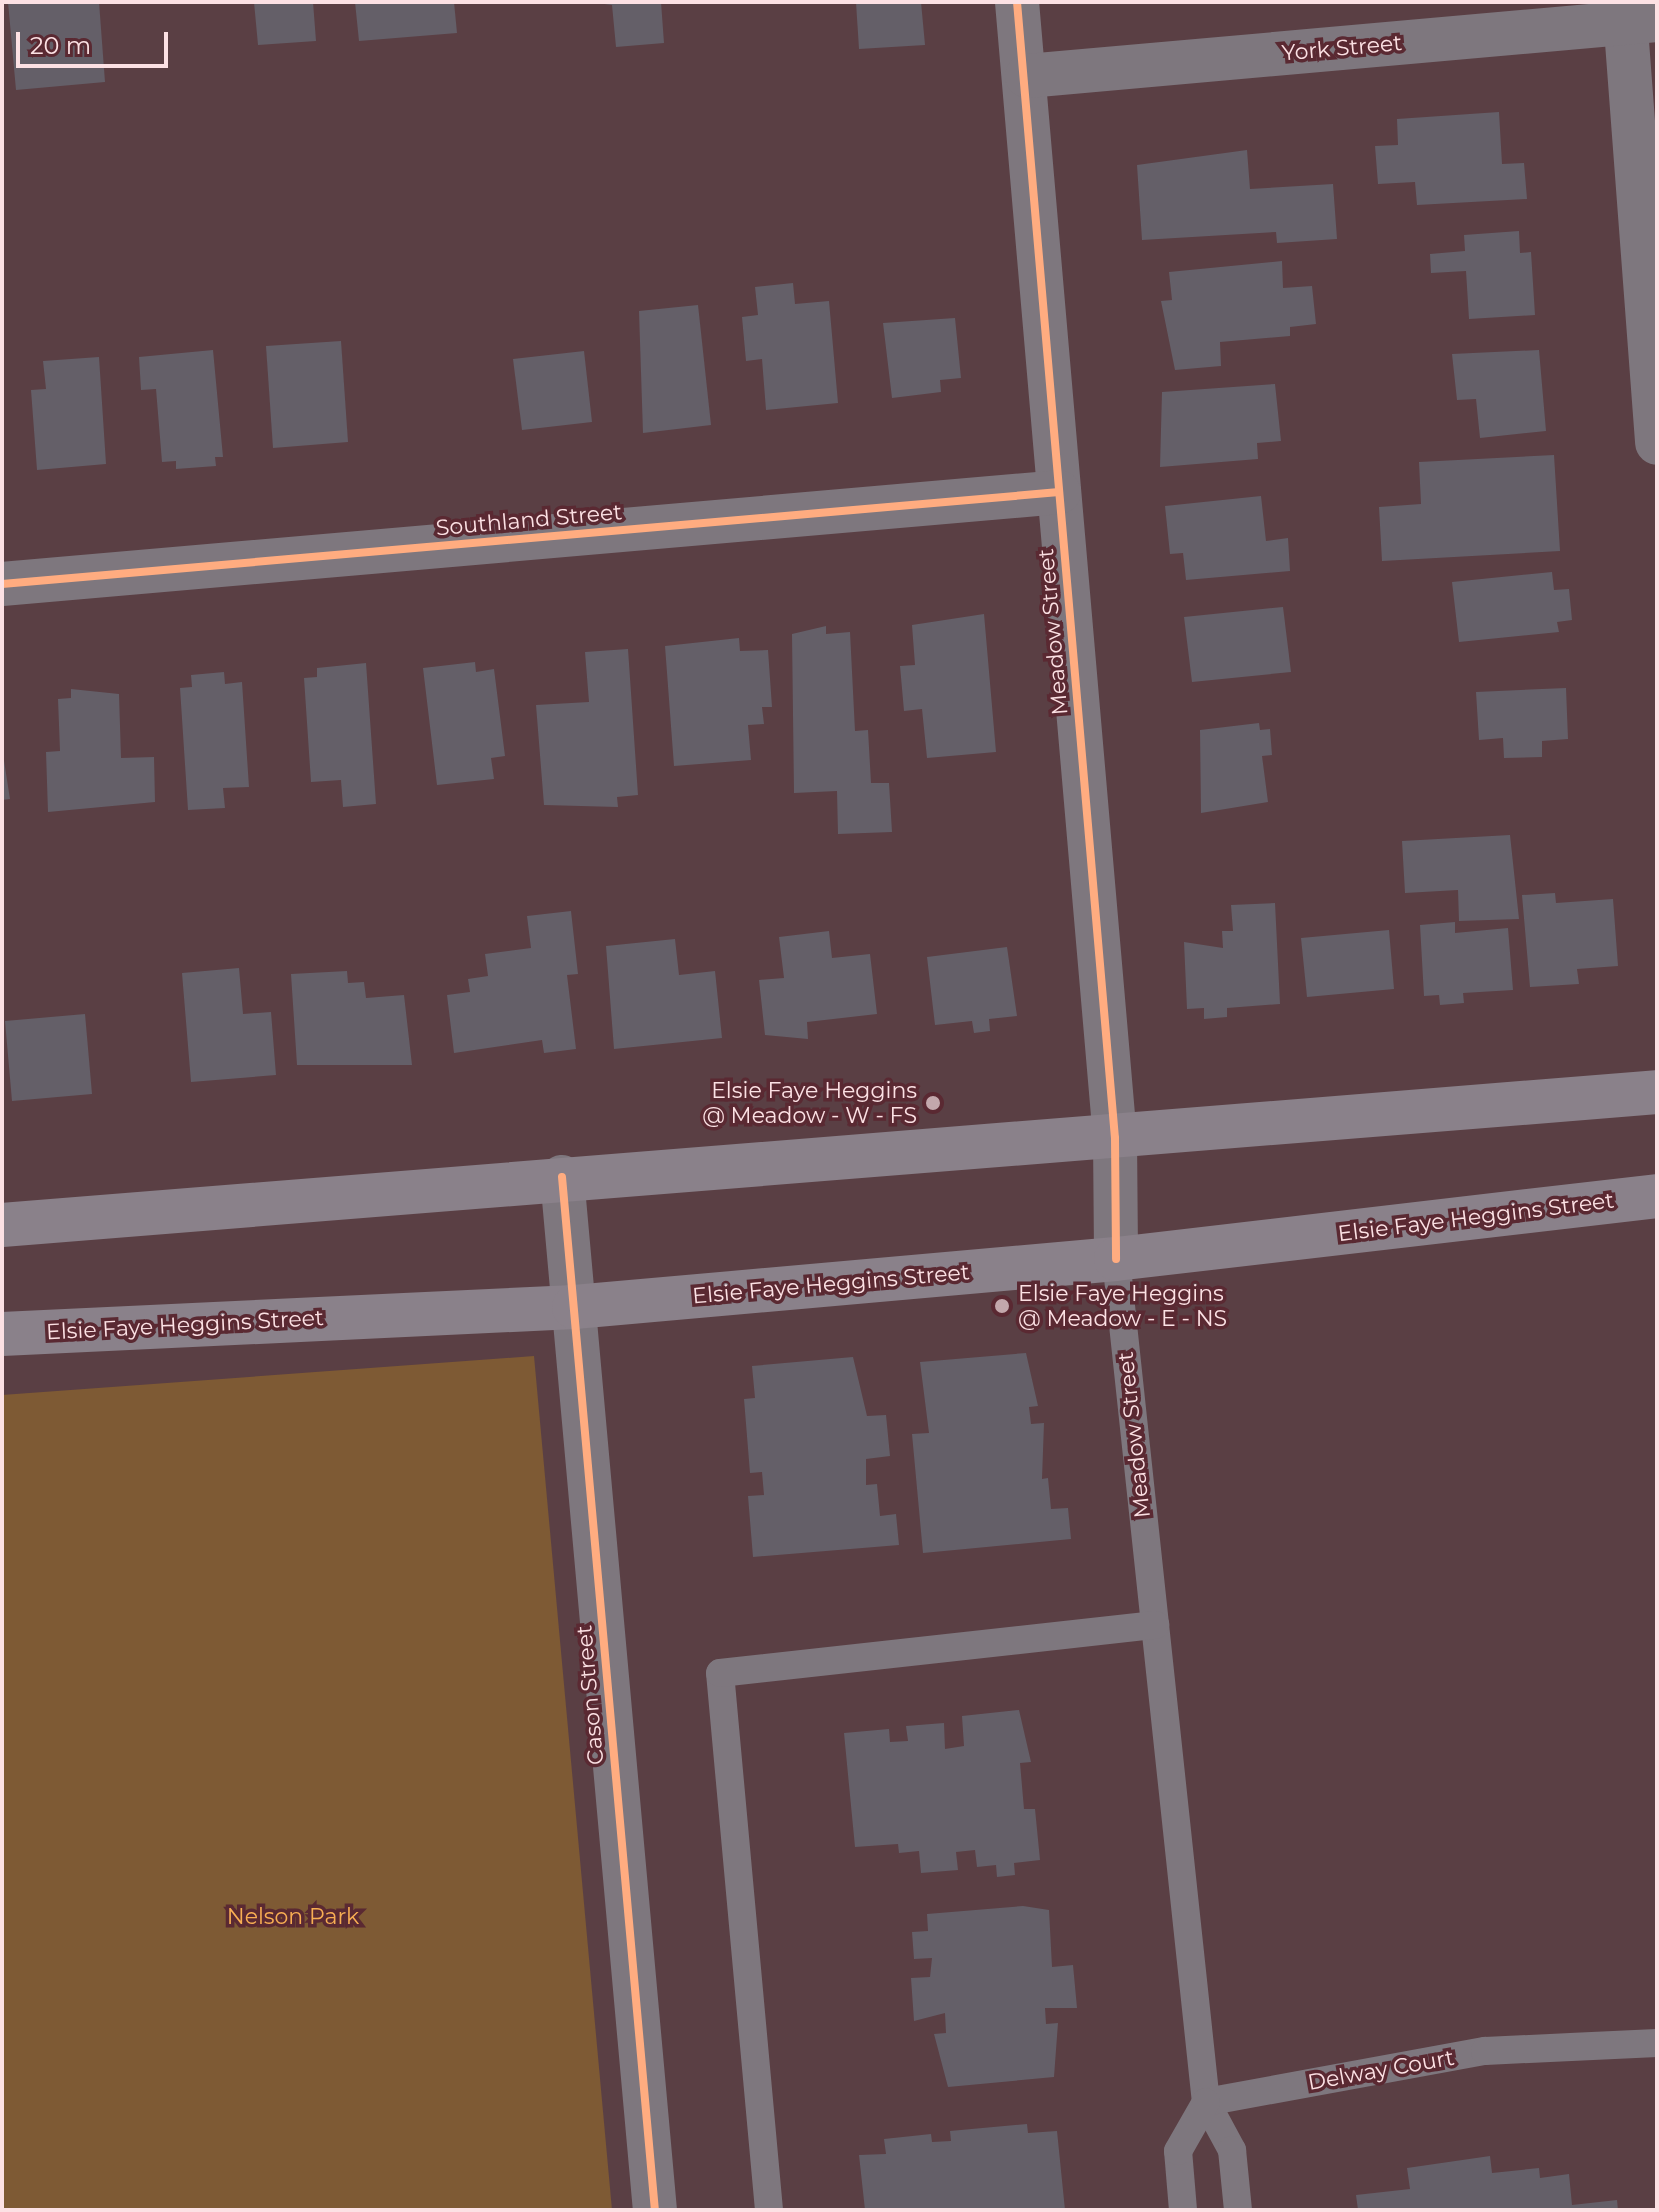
<!DOCTYPE html>
<html>
<head>
<meta charset="utf-8">
<style>
	body { margin:0 }
	#map { position:relative; width:1659px; height:2212px; overflow:hidden; background:#5a3f44; font-family:Montserrat,sans-serif }
	div>[style] { position:absolute }
	[style*='--x'] { left:calc(var(--x)*1px); top:calc(var(--y)*1px); width:calc(var(--w)*1px); rotate:calc(var(--a)*1deg) }
	.green>* { inset:0; background:#7e5a34 }
	.building>* { inset:0; background:#645f68 }
	.lane>* { height:28px; margin:-14px; padding:0 14px; transform-origin:14px; border-radius:14px; background:#7e777e }
	.street>* { height:44px; margin:-22px; padding:0 22px; transform-origin:22px; border-radius:22px; background:#7e777e }
	.secondary>* { height:44px; margin:-22px; padding:0 22px; transform-origin:22px; border-radius:22px; background:#8a818a }
	.cycleway>* { height:8px; margin:-4px; padding:0 4px; transform-origin:4px; border-radius:4px; background:#ffac80 }
	.dots>* { width:22px; height:22px; translate:-50% -50%; box-sizing:border-box; border:4px solid #5a2932; border-radius:50% }
	span { translate:-50% -50%; white-space:nowrap; text-align:center; line-height:1.15; -webkit-text-stroke:7px #5a2932; paint-order:stroke }
	.street-label { font-size:22px; color:#fce1e4 }
	.poi-label { font-size:22px; color:#fce1e4 }
	.right { translate:-100% -50%; text-align:right }
	.left { translate:0 -50%; text-align:left }
	.park-label { font-size:22px; color:#f8ae53 }
	.frame { position:absolute; inset:0; border:4px solid #fce1e4; pointer-events:none }
	.scale { position:absolute; left:16px; top:32px; width:152px; height:36px; box-sizing:border-box; border:4px solid #fce1e4; border-top:0; padding-left:10px; font-size:24px; line-height:28px; white-space:nowrap; color:#fce1e4; -webkit-text-stroke:6px #5a2932; paint-order:stroke }
</style>
</head>
<body>
<div id="map">
	<div class="green">
		<i style="clip-path:polygon(534px 1356px,612px 2210px,2px 2210px,2px 1395px)"></i>
	</div>
	<div class="building">
		<i style="clip-path:polygon(8px 2px,99px 2px,105px 82px,16px 90px)"></i>
		<i style="clip-path:polygon(254px 2px,313px 2px,316px 41px,258px 45px)"></i>
		<i style="clip-path:polygon(355px 2px,454px 2px,457px 33px,359px 41px)"></i>
		<i style="clip-path:polygon(589px 2px,661px 2px,664px 43px,616px 47px,612px 5px)"></i>
		<i style="clip-path:polygon(856px 2px,921px 2px,925px 45px,859px 49px)"></i>
		<i style="clip-path:polygon(1499px 112px,1502px 164px,1524px 163px,1527px 199px,1417px 205px,1415px 182px,1378px 184px,1375px 146px,1398px 145px,1397px 119px)"></i>
		<i style="clip-path:polygon(1247px 150px,1250px 189px,1333px 184px,1337px 239px,1277px 243px,1276px 232px,1142px 240px,1137px 165px)"></i>
		<i style="clip-path:polygon(1519px 231px,1520px 253px,1531px 252px,1535px 315px,1469px 319px,1466px 271px,1431px 273px,1430px 254px,1465px 251px,1464px 235px)"></i>
		<i style="clip-path:polygon(1282px 261px,1283px 288px,1312px 286px,1316px 324px,1290px 327px,1290px 336px,1220px 342px,1221px 366px,1175px 370px,1161px 301px,1172px 300px,1169px 272px)"></i>
		<i style="clip-path:polygon(793px 283px,795px 304px,829px 301px,838px 403px,766px 410px,762px 359px,746px 361px,742px 317px,758px 315px,755px 287px)"></i>
		<i style="clip-path:polygon(698px 305px,711px 425px,643px 433px,639px 311px)"></i>
		<i style="clip-path:polygon(955px 318px,961px 378px,940px 380px,941px 392px,892px 398px,883px 323px)"></i>
		<i style="clip-path:polygon(341px 341px,348px 442px,273px 448px,266px 346px)"></i>
		<i style="clip-path:polygon(213px 350px,223px 457px,215px 457px,216px 466px,176px 469px,176px 461px,162px 462px,156px 389px,141px 390px,139px 357px)"></i>
		<i style="clip-path:polygon(1539px 350px,1546px 431px,1480px 438px,1476px 399px,1457px 400px,1452px 354px)"></i>
		<i style="clip-path:polygon(584px 351px,592px 422px,522px 430px,513px 359px)"></i>
		<i style="clip-path:polygon(99px 357px,106px 464px,37px 470px,31px 390px,46px 389px,43px 361px)"></i>
		<i style="clip-path:polygon(1275px 384px,1281px 441px,1257px 443px,1258px 459px,1160px 467px,1162px 392px)"></i>
		<i style="clip-path:polygon(1554px 455px,1560px 551px,1382px 561px,1379px 507px,1421px 504px,1419px 462px)"></i>
		<i style="clip-path:polygon(1261px 496px,1266px 541px,1288px 538px,1290px 571px,1186px 580px,1183px 553px,1170px 554px,1165px 506px)"></i>
		<i style="clip-path:polygon(1552px 572px,1554px 590px,1569px 589px,1572px 620px,1557px 622px,1559px 632px,1459px 642px,1452px 582px)"></i>
		<i style="clip-path:polygon(1283px 607px,1291px 672px,1192px 682px,1184px 617px)"></i>
		<i style="clip-path:polygon(984px 614px,996px 752px,927px 758px,922px 709px,904px 711px,900px 666px,915px 665px,912px 625px)"></i>
		<i style="clip-path:polygon(826px 626px,826px 634px,850px 632px,855px 731px,868px 730px,871px 783px,889px 783px,892px 832px,838px 834px,837px 791px,794px 793px,792px 634px)"></i>
		<i style="clip-path:polygon(739px 638px,740px 651px,768px 650px,772px 707px,762px 707px,764px 724px,748px 725px,751px 760px,674px 766px,665px 646px)"></i>
		<i style="clip-path:polygon(628px 649px,638px 795px,617px 797px,618px 807px,544px 805px,536px 705px,589px 702px,585px 652px)"></i>
		<i style="clip-path:polygon(475px 662px,476px 672px,494px 669px,505px 756px,491px 758px,494px 779px,437px 785px,423px 668px)"></i>
		<i style="clip-path:polygon(366px 663px,376px 804px,343px 807px,341px 780px,311px 782px,304px 678px,317px 677px,317px 668px)"></i>
		<i style="clip-path:polygon(224px 672px,225px 684px,242px 682px,249px 787px,223px 788px,225px 808px,188px 810px,180px 688px,192px 687px,191px 675px)"></i>
		<i style="clip-path:polygon(1566px 688px,1568px 739px,1542px 741px,1542px 757px,1504px 758px,1503px 738px,1479px 740px,1476px 692px)"></i>
		<i style="clip-path:polygon(71px 689px,119px 694px,121px 758px,154px 757px,155px 802px,48px 812px,46px 752px,60px 751px,58px 699px,71px 698px)"></i>
		<i style="clip-path:polygon(1259px 723px,1260px 730px,1270px 729px,1272px 755px,1262px 756px,1268px 802px,1201px 813px,1200px 730px)"></i>
		<i style="clip-path:polygon(2px 748px,10px 799px,2px 800px)"></i>
		<i style="clip-path:polygon(1510px 835px,1519px 919px,1459px 921px,1458px 890px,1405px 893px,1402px 841px)"></i>
		<i style="clip-path:polygon(1555px 893px,1556px 903px,1613px 899px,1618px 966px,1577px 969px,1579px 984px,1530px 987px,1522px 895px)"></i>
		<i style="clip-path:polygon(1275px 903px,1280px 1004px,1227px 1008px,1227px 1017px,1204px 1019px,1204px 1008px,1187px 1009px,1184px 942px,1223px 948px,1222px 931px,1233px 931px,1231px 905px)"></i>
		<i style="clip-path:polygon(571px 911px,578px 974px,567px 975px,576px 1049px,544px 1053px,542px 1040px,454px 1053px,447px 995px,470px 992px,468px 979px,488px 976px,485px 954px,531px 948px,527px 916px)"></i>
		<i style="clip-path:polygon(1455px 922px,1455px 933px,1508px 928px,1513px 990px,1463px 993px,1464px 1003px,1440px 1005px,1439px 995px,1424px 996px,1420px 925px)"></i>
		<i style="clip-path:polygon(1389px 930px,1394px 989px,1307px 997px,1301px 938px)"></i>
		<i style="clip-path:polygon(829px 931px,832px 958px,870px 954px,877px 1014px,807px 1022px,808px 1039px,765px 1035px,759px 980px,784px 978px,779px 937px)"></i>
		<i style="clip-path:polygon(675px 939px,679px 975px,715px 971px,722px 1038px,614px 1049px,606px 946px)"></i>
		<i style="clip-path:polygon(1007px 947px,1017px 1016px,989px 1019px,990px 1031px,974px 1033px,972px 1021px,935px 1025px,927px 957px)"></i>
		<i style="clip-path:polygon(239px 968px,243px 1014px,271px 1012px,276px 1075px,191px 1082px,182px 973px)"></i>
		<i style="clip-path:polygon(347px 971px,348px 983px,364px 982px,366px 998px,404px 995px,412px 1065px,297px 1065px,291px 974px)"></i>
		<i style="clip-path:polygon(85px 1014px,92px 1094px,12px 1101px,5px 1021px)"></i>
		<i style="clip-path:polygon(1026px 1353px,1038px 1406px,1029px 1407px,1031px 1424px,1044px 1423px,1042px 1479px,1048px 1478px,1051px 1509px,1068px 1508px,1071px 1539px,923px 1553px,912px 1434px,929px 1433px,920px 1362px)"></i>
		<i style="clip-path:polygon(853px 1357px,867px 1416px,886px 1415px,890px 1456px,866px 1459px,866px 1485px,877px 1484px,880px 1516px,896px 1514px,899px 1545px,753px 1557px,748px 1496px,764px 1495px,762px 1472px,750px 1473px,744px 1399px,755px 1398px,752px 1366px)"></i>
		<i style="clip-path:polygon(1019px 1710px,1031px 1762px,1020px 1763px,1024px 1809px,1035px 1809px,1040px 1860px,1014px 1863px,1015px 1875px,997px 1877px,996px 1865px,977px 1867px,975px 1850px,956px 1852px,958px 1870px,921px 1873px,919px 1851px,899px 1853px,898px 1844px,855px 1847px,844px 1733px,889px 1729px,890px 1742px,908px 1741px,906px 1726px,944px 1723px,945px 1749px,964px 1746px,962px 1716px)"></i>
		<i style="clip-path:polygon(1023px 1906px,1049px 1910px,1052px 1967px,1073px 1965px,1077px 2008px,1045px 2008px,1046px 2024px,1058px 2023px,1054px 2077px,948px 2087px,934px 2034px,946px 2033px,945px 2013px,914px 2021px,911px 1978px,930px 1977px,932px 1958px,914px 1959px,912px 1932px,928px 1931px,927px 1914px)"></i>
		<i style="clip-path:polygon(1027px 2124px,1028px 2133px,1057px 2131px,1065px 2210px,865px 2210px,859px 2155px,886px 2154px,884px 2139px,931px 2134px,932px 2142px,951px 2141px,950px 2131px)"></i>
		<i style="clip-path:polygon(1490px 2156px,1492px 2173px,1539px 2168px,1540px 2178px,1569px 2174px,1572px 2205px,1617px 2200px,1618px 2210px,1358px 2210px,1356px 2195px,1410px 2189px,1407px 2168px)"></i>
	</div>
	<div class="lane">
		<i style="--x:1116;--y:1259;--w:848;--a:83.91"></i>
		<i style="--x:1206;--y:2102;--w:55;--a:61.6"></i>
		<i style="--x:1232;--y:2150;--w:60;--a:84.3"></i>
		<i style="--x:1206;--y:2102;--w:284;--a:-10.4"></i>
		<i style="--x:1485;--y:2051;--w:172;--a:-2.7"></i>
		<i style="--x:769;--y:2210;--w:539;--a:-95.21"></i>
		<i style="--x:720;--y:1673;--w:438;--a:-6.3"></i>
		<i style="--x:1183;--y:2210;--w:59;--a:-94.8"></i>
		<i style="--x:1178;--y:2151;--w:56;--a:-60.3"></i>
	</div>
	<div class="street">
		<i style="--x:1017;--y:2;--w:1140;--a:85.07"></i>
		<i style="--x:1115;--y:1138;--w:121;--a:89.5"></i>
		<i style="--x:1624;--y:2;--w:442;--a:85.7"></i>
		<i style="--x:1027;--y:76;--w:632;--a:-5.08"></i>
		<i style="--x:2;--y:584;--w:1061;--a:-4.97"></i>
		<i style="--x:562;--y:1177;--w:1037;--a:84.86"></i>
	</div>
	<div class="secondary">
		<i style="--x:2;--y:1225;--w:1660;--a:-4.59"></i>
		<i style="--x:2;--y:1334;--w:573;--a:-2.7"></i>
		<i style="--x:574;--y:1307;--w:544;--a:-5.06"></i>
		<i style="--x:1116;--y:1259;--w:545;--a:-6.64"></i>
	</div>
	<div class="cycleway">
		<i style="--x:1017;--y:2;--w:1140;--a:85.07"></i>
		<i style="--x:1115;--y:1138;--w:121;--a:89.5"></i>
		<i style="--x:2;--y:584;--w:1061;--a:-4.97"></i>
		<i style="--x:562;--y:1177;--w:1037;--a:84.86"></i>
	</div>
	<div class="dots">
		<i style="left:933px;top:1103px;background:#c3a8ac"></i>
		<i style="left:1002px;top:1306px;background:#c3a8ac"></i>
	</div>
	<div class="street-label">
		<span style="left:1342px;top:48px;rotate:-5deg">York Street</span>
		<span style="left:529px;top:520px;rotate:-5deg">Southland Street</span>
		<span style="left:1053px;top:632px;rotate:-95deg">Meadow Street</span>
		<span style="left:1476px;top:1217px;rotate:-7deg">Elsie Faye Heggins Street</span>
		<span style="left:831px;top:1284px;rotate:-5deg">Elsie Faye Heggins Street</span>
		<span style="left:185px;top:1325px;rotate:-3deg">Elsie Faye Heggins Street</span>
		<span style="left:1134px;top:1435px;rotate:-96deg">Meadow Street</span>
		<span style="left:590px;top:1695px;rotate:-95deg">Cason Street</span>
		<span style="left:1381px;top:2070px;rotate:-10deg">Delway Court</span>
	</div>
	<div class="poi-label">
		<span class="right" style="left:917px;top:1103px">Elsie Faye Heggins<br>@ Meadow - W - FS</span>
		<span class="left" style="left:1018px;top:1306px">Elsie Faye Heggins<br>@ Meadow - E - NS</span>
	</div>
	<div class="park-label">
		<span style="left:293px;top:1917px">Nelson Park</span>
	</div>
	<div class="frame"></div>
	<div class="scale">20 m</div>
</div>
</body>
</html>
